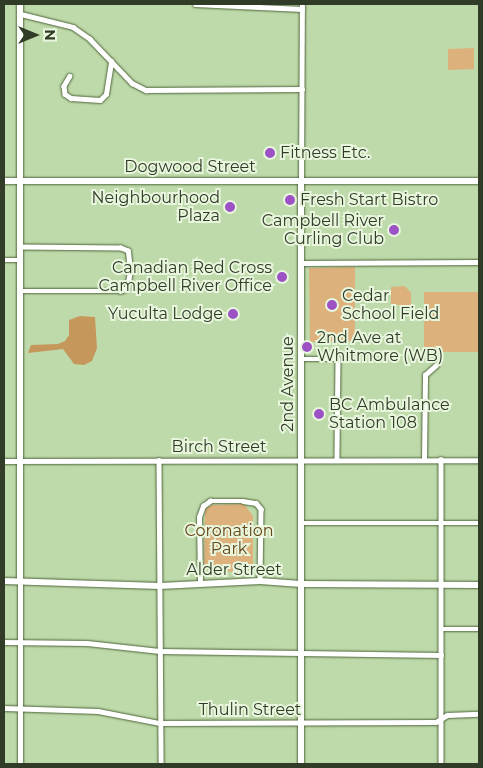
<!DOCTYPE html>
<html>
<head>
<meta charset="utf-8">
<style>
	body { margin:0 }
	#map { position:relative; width:483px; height:768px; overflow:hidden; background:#bfdaaa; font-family:Montserrat,sans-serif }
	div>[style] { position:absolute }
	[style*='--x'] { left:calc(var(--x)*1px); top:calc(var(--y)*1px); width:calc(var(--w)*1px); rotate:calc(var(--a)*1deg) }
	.green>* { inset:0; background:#ddb17c }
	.forest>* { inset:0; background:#c5975b }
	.roads { filter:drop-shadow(0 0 1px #4e653b) drop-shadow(0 0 1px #4e653b) }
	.street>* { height:4.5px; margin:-2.25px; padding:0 2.25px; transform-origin:2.25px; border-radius:2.25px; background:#fff }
	.secondary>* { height:6px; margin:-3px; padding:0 3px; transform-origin:3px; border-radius:3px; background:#fff }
	.dots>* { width:14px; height:14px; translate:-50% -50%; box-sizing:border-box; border:2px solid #e8f6dd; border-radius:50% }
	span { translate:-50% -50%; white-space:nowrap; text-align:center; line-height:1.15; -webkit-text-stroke:4px #e8f6dd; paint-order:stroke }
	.poi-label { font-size:16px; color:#313c28 }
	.left { translate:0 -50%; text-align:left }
	.right { translate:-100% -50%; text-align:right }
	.street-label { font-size:16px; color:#313c28 }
	.park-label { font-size:16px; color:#664517 }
	.frame { position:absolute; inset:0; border:5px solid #313c28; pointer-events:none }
	.north { position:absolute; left:10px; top:10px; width:50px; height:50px; -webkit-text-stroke:4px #e8f6dd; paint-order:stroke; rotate:90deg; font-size:14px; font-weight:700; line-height:20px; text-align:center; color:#313c28 }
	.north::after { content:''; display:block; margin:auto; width:18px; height:22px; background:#313c28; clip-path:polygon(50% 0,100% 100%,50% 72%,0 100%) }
</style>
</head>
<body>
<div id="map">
	<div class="green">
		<i style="clip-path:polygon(474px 48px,474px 69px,448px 70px,448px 49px)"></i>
		<i style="clip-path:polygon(355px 267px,355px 341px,310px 342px,309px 268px)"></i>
		<i style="clip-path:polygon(405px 286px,411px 293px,411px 305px,391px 305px,391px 287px)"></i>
		<i style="clip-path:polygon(424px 292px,479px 292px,479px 352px,424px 352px)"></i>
		<i style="clip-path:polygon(244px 504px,253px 516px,253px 567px,245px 572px,208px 571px,204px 564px,205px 509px,212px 505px)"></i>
	</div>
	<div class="forest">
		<i style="clip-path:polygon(80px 316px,95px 317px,97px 348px,92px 361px,84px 365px,74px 364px,63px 349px,28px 353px,31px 345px,58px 344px,65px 341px,69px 335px,69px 320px)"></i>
	</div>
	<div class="roads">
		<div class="street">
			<i style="--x:195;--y:4;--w:107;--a:2.7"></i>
			<i style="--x:21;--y:14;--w:54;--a:14"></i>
			<i style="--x:73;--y:27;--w:21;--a:35"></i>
			<i style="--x:90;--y:39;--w:61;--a:46.3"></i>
			<i style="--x:132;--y:83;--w:16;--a:27"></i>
			<i style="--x:146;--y:90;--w:156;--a:-0.4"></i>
			<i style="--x:70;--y:76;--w:12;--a:121"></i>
			<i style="--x:64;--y:86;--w:8;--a:83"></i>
			<i style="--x:65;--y:94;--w:7;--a:34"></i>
			<i style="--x:71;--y:98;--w:29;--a:4"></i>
			<i style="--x:100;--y:100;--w:8;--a:-45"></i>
			<i style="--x:106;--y:94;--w:33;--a:-81"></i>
			<i style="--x:301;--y:181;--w:177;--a:-89.7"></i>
			<i style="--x:4;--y:260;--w:16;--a:0"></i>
			<i style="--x:302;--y:263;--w:177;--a:-0.3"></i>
			<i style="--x:20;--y:291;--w:100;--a:0"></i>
			<i style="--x:120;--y:291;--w:8;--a:-23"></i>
			<i style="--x:127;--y:288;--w:17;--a:-80"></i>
			<i style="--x:130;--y:271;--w:20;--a:-96"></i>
			<i style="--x:128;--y:251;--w:8;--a:-157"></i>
			<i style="--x:121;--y:248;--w:101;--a:-179.4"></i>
			<i style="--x:301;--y:359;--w:37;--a:0"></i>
			<i style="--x:338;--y:359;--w:101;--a:90.6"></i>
			<i style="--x:424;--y:459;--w:84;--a:-89.3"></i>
			<i style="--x:425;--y:375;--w:15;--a:-42"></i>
			<i style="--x:441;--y:459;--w:305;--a:90"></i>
			<i style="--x:159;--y:460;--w:304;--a:89.6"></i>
			<i style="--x:4;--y:461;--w:475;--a:-0.1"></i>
			<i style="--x:301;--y:523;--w:178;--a:0"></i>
			<i style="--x:200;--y:582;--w:65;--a:-90.9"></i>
			<i style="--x:199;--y:517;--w:12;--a:-70"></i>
			<i style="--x:203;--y:506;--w:9;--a:-36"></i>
			<i style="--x:210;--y:501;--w:33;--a:0"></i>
			<i style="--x:243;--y:501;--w:13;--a:9"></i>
			<i style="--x:256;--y:503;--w:8;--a:50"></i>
			<i style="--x:261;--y:509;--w:72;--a:90.8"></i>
			<i style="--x:441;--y:629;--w:38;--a:0"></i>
			<i style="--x:4;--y:642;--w:83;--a:0.7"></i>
			<i style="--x:87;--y:643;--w:73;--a:6.3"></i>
			<i style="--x:160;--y:651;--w:281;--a:0.8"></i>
			<i style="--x:4;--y:708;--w:94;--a:1.8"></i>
			<i style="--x:98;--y:711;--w:63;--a:11"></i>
			<i style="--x:160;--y:723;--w:276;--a:-0.2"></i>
			<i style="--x:436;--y:722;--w:13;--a:-32"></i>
			<i style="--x:447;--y:715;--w:32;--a:-2"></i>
			<i style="--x:20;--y:764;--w:183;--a:-90"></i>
		</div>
		<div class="secondary">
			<i style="--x:4;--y:181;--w:475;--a:0"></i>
			<i style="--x:4;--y:581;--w:156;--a:1.8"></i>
			<i style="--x:160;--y:586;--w:100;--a:-2.9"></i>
			<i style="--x:260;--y:581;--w:41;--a:4.2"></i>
			<i style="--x:301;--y:584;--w:178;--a:0.3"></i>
			<i style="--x:20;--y:581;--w:577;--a:-90"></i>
			<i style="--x:301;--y:764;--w:583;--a:-90"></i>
		</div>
	</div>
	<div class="dots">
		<i style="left:270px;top:153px;background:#9c52c5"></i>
		<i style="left:290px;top:200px;background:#9c52c5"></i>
		<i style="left:230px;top:207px;background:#9c52c5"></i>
		<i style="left:394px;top:230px;background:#9c52c5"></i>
		<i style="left:282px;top:277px;background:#9c52c5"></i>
		<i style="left:332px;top:305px;background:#9c52c5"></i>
		<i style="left:233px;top:314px;background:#9c52c5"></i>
		<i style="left:307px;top:347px;background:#9c52c5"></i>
		<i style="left:319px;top:414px;background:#9c52c5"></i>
	</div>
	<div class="poi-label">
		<span class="left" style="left:280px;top:153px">Fitness Etc.</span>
		<span class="right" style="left:220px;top:207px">Neighbourhood<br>Plaza</span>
		<span class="left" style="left:300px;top:200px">Fresh Start Bistro</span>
		<span class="right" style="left:384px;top:230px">Campbell River<br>Curling Club</span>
		<span class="right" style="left:272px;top:277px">Canadian Red Cross<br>Campbell River Office</span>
		<span class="left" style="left:342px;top:305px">Cedar<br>School Field</span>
		<span class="right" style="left:223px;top:314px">Yuculta Lodge</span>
		<span class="left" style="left:317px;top:347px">2nd Ave at<br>Whitmore (WB)</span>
		<span class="left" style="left:329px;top:414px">BC Ambulance<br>Station 108</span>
	</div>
	<div class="street-label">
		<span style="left:190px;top:167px">Dogwood Street</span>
		<span style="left:288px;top:384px;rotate:-90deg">2nd Avenue</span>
		<span style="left:219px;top:447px">Birch Street</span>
		<span style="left:234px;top:570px">Alder Street</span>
		<span style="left:250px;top:710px">Thulin Street</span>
	</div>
	<div class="park-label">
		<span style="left:229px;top:540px">Coronation<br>Park</span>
	</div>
	<div class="frame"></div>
	<div class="north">N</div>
</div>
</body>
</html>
